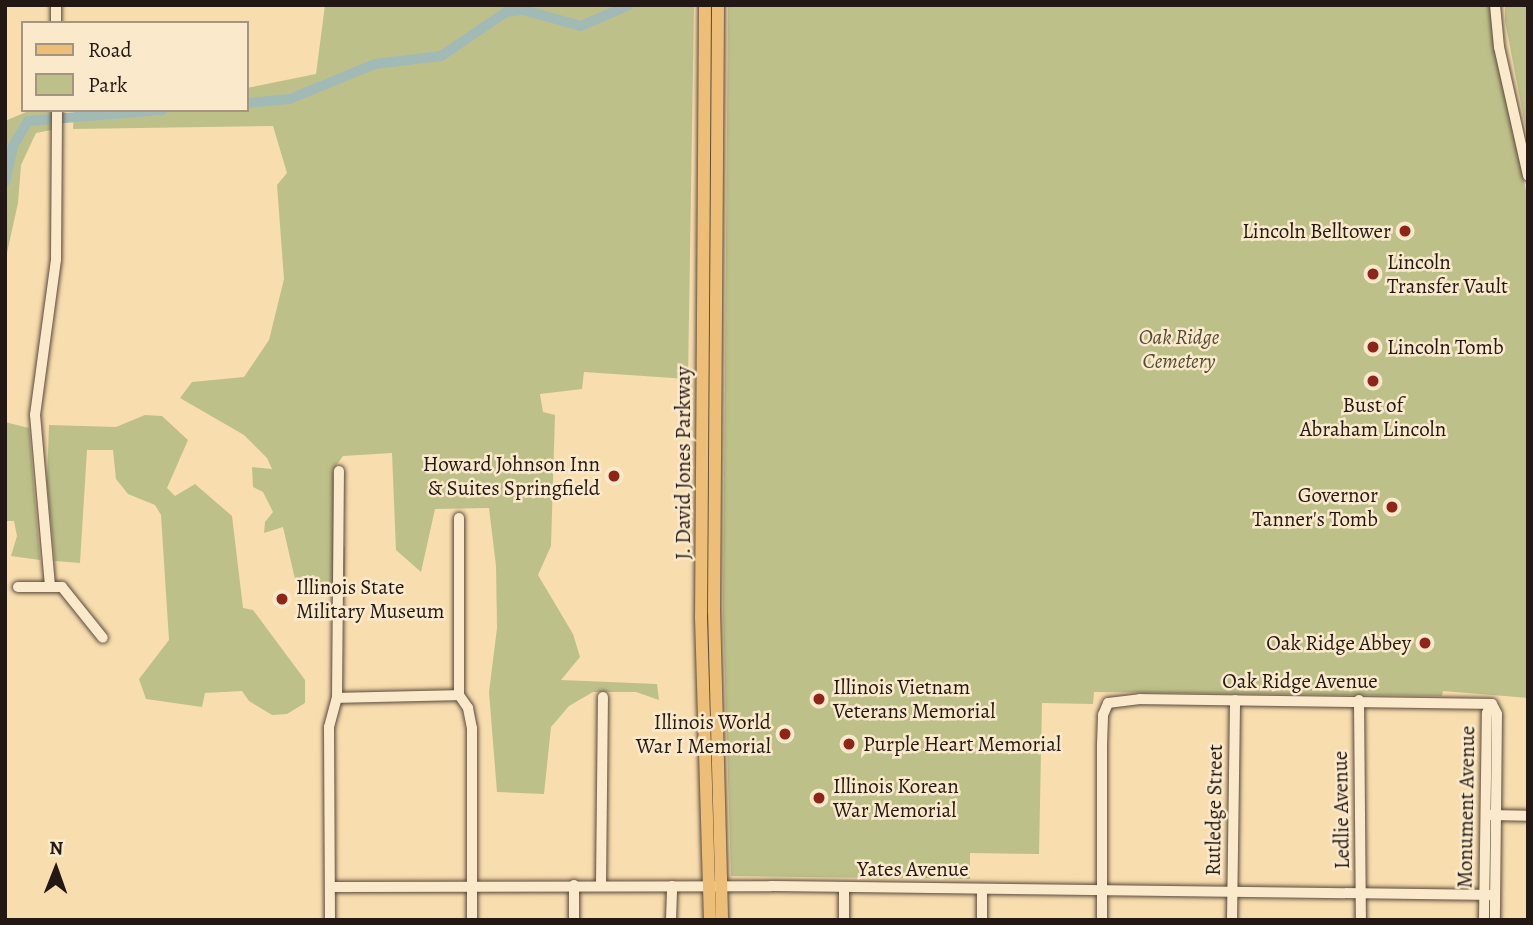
<!DOCTYPE html>
<html>
<head>
<meta charset="utf-8">
<style>
	body { margin:0 }
	#map { position:relative; width:1533px; height:925px; overflow:hidden; background:#f8ddaf; font-family:Alegreya,serif }
	div>[style] { position:absolute }
	[style*='--x'] { left:calc(var(--x)*1px); top:calc(var(--y)*1px); width:calc(var(--w)*1px); rotate:calc(var(--a)*1deg) }
	.green>* { inset:0; background:#bec08a }
	.river>* { height:10px; margin:-5px; padding:0 5px; transform-origin:5px; border-radius:5px; background:#a2bab6 }
	.roads { filter:drop-shadow(0 0 2px #58493a) drop-shadow(0 0 2px #58493a) }
	.minor>* { height:10px; margin:-5px; padding:0 5px; transform-origin:5px; border-radius:5px; background:#fae9cb }
	.major>* { height:12px; margin:-6px; padding:0 6px; transform-origin:6px; border-radius:6px; background:#ecbe78 }
	.dots>* { width:19px; height:19px; translate:-50% -50%; box-sizing:border-box; border:4px solid #fae9cb; border-radius:50% }
	span { translate:-50% -50%; white-space:nowrap; text-align:center; line-height:1.15; -webkit-text-stroke:5px #fae9cb; paint-order:stroke }
	.poi-label { font-size:21px; color:#231813 }
	.right { translate:-100% -50%; text-align:right }
	.left { translate:0 -50%; text-align:left }
	.park-label { font-size:21px; color:#524a37; font-style:italic }
	.street-label { font-size:21px; color:#231813 }
	.frame { position:absolute; inset:0; border:7px solid #231813; pointer-events:none }
	.legend { position:absolute; left:21px; top:21px; width:228px; height:91px; box-sizing:border-box; background:#fae9cb; border:2px solid #a49581; margin:0; padding:9px 12px; list-style:none; font-size:21px; color:#231813 }
	.legend li { display:flex; align-items:center; gap:14px; height:35px }
	.legend b { width:35px; border:2px solid #a49581 }
	.north { position:absolute; left:21px; top:834px; width:70px; height:70px; -webkit-text-stroke:5px #fae9cb; paint-order:stroke; rotate:1deg; font-size:19px; font-weight:700; line-height:28px; text-align:center; color:#231813 }
	.north::after { content:''; display:block; margin:auto; width:24px; height:32px; background:#231813; clip-path:polygon(50% 0,100% 100%,50% 72%,0 100%) }
</style>
</head>
<body>
<div id="map">
	<div class="green">
		<i style="clip-path:polygon(325px 5px,694px 5px,688px 379px,584px 372px,582px 389px,540px 394px,543px 412px,555px 415px,551px 546px,538px 575px,573px 634px,580px 657px,561px 680px,657px 684px,659px 700px,636px 692px,593px 692px,569px 706px,551px 727px,544px 794px,497px 792px,489px 692px,497px 628px,496px 566px,489px 508px,435px 509px,421px 572px,396px 550px,392px 453px,343px 456px,333px 470px,336px 535px,345px 547px,345px 578px,308px 593px,297px 588px,283px 527px,264px 533px,265px 522px,273px 512px,263px 492px,253px 487px,252px 467px,272px 469px,267px 458px,244px 435px,180px 398px,192px 382px,244px 377px,269px 340px,284px 279px,277px 185px,287px 173px,273px 126px,73px 129px,74px 110px,247px 110px,247px 88px,316px 74px)"></i>
		<i style="clip-path:polygon(728px 5px,1492px 5px,1497px 57px,1528px 200px,1528px 698px,1443px 691px,1442px 696px,1094px 692px,1093px 704px,1042px 703px,1039px 854px,970px 853px,970px 879px,731px 876px,723px 612px)"></i>
		<i style="clip-path:polygon(1505px 5px,1528px 5px,1528px 140px,1505px 21px)"></i>
		<i style="clip-path:polygon(31px 110px,55px 110px,56px 129px,36px 133px,21px 165px,18px 203px,5px 262px,5px 121px)"></i>
		<i style="clip-path:polygon(145px 415px,162px 416px,188px 440px,167px 488px,175px 496px,195px 484px,232px 516px,243px 608px,253px 610px,305px 680px,305px 703px,287px 714px,272px 715px,249px 701px,242px 691px,205px 693px,202px 707px,146px 699px,139px 679px,169px 640px,161px 515px,155px 505px,128px 494px,116px 479px,113px 450px,87px 450px,80px 563px,55px 561px,47px 482px,49px 425px,116px 427px)"></i>
		<i style="clip-path:polygon(5px 422px,29px 428px,40px 560px,11px 556px,17px 536px,14px 521px,5px 521px)"></i>
	</div>
	<div class="river">
		<i style="--x:247;--y:103;--w:43;--a:-5.3"></i>
		<i style="--x:290;--y:99;--w:92;--a:-22.4"></i>
		<i style="--x:375;--y:64;--w:66;--a:-6.9"></i>
		<i style="--x:441;--y:56;--w:78;--a:-34.1"></i>
		<i style="--x:506;--y:12;--w:17;--a:-7"></i>
		<i style="--x:523;--y:10;--w:60;--a:15.4"></i>
		<i style="--x:581;--y:26;--w:52;--a:-23.6"></i>
		<i style="--x:5;--y:182;--w:37;--a:-77"></i>
		<i style="--x:13;--y:146;--w:29;--a:-59"></i>
		<i style="--x:28;--y:121;--w:135;--a:-4.7"></i>
	</div>
	<div class="roads">
		<div class="minor">
			<i style="--x:56;--y:5;--w:18;--a:90"></i>
			<i style="--x:1495;--y:5;--w:42;--a:84.6"></i>
			<i style="--x:1499;--y:47;--w:132;--a:77.3"></i>
			<i style="--x:459;--y:518;--w:177;--a:90"></i>
			<i style="--x:459;--y:695;--w:16;--a:55"></i>
			<i style="--x:468;--y:708;--w:20;--a:79"></i>
			<i style="--x:472;--y:728;--w:192;--a:90"></i>
			<i style="--x:50;--y:586;--w:172;--a:-95"></i>
			<i style="--x:35;--y:415;--w:156;--a:-82.3"></i>
			<i style="--x:56;--y:260;--w:150;--a:-89.6"></i>
			<i style="--x:18;--y:587;--w:44;--a:0"></i>
			<i style="--x:62;--y:587;--w:65;--a:51.2"></i>
			<i style="--x:337;--y:698;--w:122;--a:-1.4"></i>
			<i style="--x:1359;--y:700;--w:220;--a:89.5"></i>
			<i style="--x:1492;--y:704;--w:11;--a:63"></i>
			<i style="--x:1497;--y:714;--w:206;--a:90.6"></i>
			<i style="--x:1489;--y:815;--w:39;--a:1"></i>
			<i style="--x:601;--y:885;--w:188;--a:-89.4"></i>
			<i style="--x:330;--y:887;--w:441;--a:-0.1"></i>
			<i style="--x:771;--y:886;--w:724;--a:0.71"></i>
			<i style="--x:330;--y:920;--w:193;--a:-90.3"></i>
			<i style="--x:329;--y:727;--w:30;--a:-75"></i>
			<i style="--x:337;--y:698;--w:227;--a:-89.5"></i>
			<i style="--x:574;--y:920;--w:35;--a:-90"></i>
			<i style="--x:671;--y:920;--w:34;--a:-88"></i>
			<i style="--x:844;--y:920;--w:33;--a:-90"></i>
			<i style="--x:982;--y:920;--w:31;--a:-90"></i>
			<i style="--x:1102;--y:920;--w:175;--a:-90"></i>
			<i style="--x:1102;--y:745;--w:30;--a:-88"></i>
			<i style="--x:1103;--y:715;--w:13;--a:-67"></i>
			<i style="--x:1108;--y:703;--w:32;--a:-7"></i>
			<i style="--x:1140;--y:699;--w:352;--a:0.8"></i>
			<i style="--x:1232;--y:920;--w:220;--a:-89.2"></i>
			<i style="--x:1484;--y:920;--w:207;--a:-89.2"></i>
			<i style="--x:1487;--y:713;--w:10;--a:-61"></i>
		</div>
		<div class="major">
			<i style="--x:705;--y:5;--w:612;--a:90.37"></i>
			<i style="--x:701;--y:617;--w:303;--a:88.3"></i>
			<i style="--x:718;--y:5;--w:606;--a:90.38"></i>
			<i style="--x:714;--y:611;--w:309;--a:88.5"></i>
		</div>
	</div>
	<div class="dots">
		<i style="left:1405px;top:231px;background:#8f2418"></i>
		<i style="left:1373px;top:274px;background:#8f2418"></i>
		<i style="left:1373px;top:347px;background:#8f2418"></i>
		<i style="left:1373px;top:381px;background:#8f2418"></i>
		<i style="left:614px;top:476px;background:#8f2418"></i>
		<i style="left:1392px;top:507px;background:#8f2418"></i>
		<i style="left:282px;top:599px;background:#8f2418"></i>
		<i style="left:1425px;top:643px;background:#8f2418"></i>
		<i style="left:819px;top:699px;background:#8f2418"></i>
		<i style="left:785px;top:734px;background:#8f2418"></i>
		<i style="left:849px;top:744px;background:#8f2418"></i>
		<i style="left:819px;top:798px;background:#8f2418"></i>
	</div>
	<div class="poi-label">
		<span class="right" style="left:1391px;top:231px">Lincoln Belltower</span>
		<span class="left" style="left:1387px;top:274px">Lincoln<br>Transfer Vault</span>
		<span class="left" style="left:1387px;top:347px">Lincoln Tomb</span>
		<span style="left:1373px;top:417px">Bust of<br>Abraham Lincoln</span>
		<span class="right" style="left:600px;top:476px">Howard Johnson Inn<br>&amp; Suites Springfield</span>
		<span class="right" style="left:1378px;top:507px">Governor<br>Tanner's Tomb</span>
		<span class="left" style="left:296px;top:599px">Illinois State<br>Military Museum</span>
		<span class="right" style="left:1411px;top:643px">Oak Ridge Abbey</span>
		<span class="left" style="left:833px;top:699px">Illinois Vietnam<br>Veterans Memorial</span>
		<span class="right" style="left:771px;top:734px">Illinois World<br>War I Memorial</span>
		<span class="left" style="left:863px;top:744px">Purple Heart Memorial</span>
		<span class="left" style="left:833px;top:798px">Illinois Korean<br>War Memorial</span>
	</div>
	<div class="park-label">
		<span style="left:1179px;top:349px">Oak Ridge<br>Cemetery</span>
	</div>
	<div class="street-label">
		<span style="left:683px;top:463px;rotate:-90deg">J. David Jones Parkway</span>
		<span style="left:1300px;top:681px">Oak Ridge Avenue</span>
		<span style="left:1466px;top:807px;rotate:-89deg">Monument Avenue</span>
		<span style="left:1214px;top:810px;rotate:-89deg">Rutledge Street</span>
		<span style="left:1341px;top:810px;rotate:-91deg">Ledlie Avenue</span>
		<span style="left:913px;top:869px">Yates Avenue</span>
	</div>
	<div class="frame"></div>
	<ul class="legend">
	<li><b style="height:9px;background:#ecbe78"></b>Road</li>
	<li><b style="height:19px;background:#bec08a"></b>Park</li>
	</ul>
	<div class="north">N</div>
</div>
</body>
</html>
